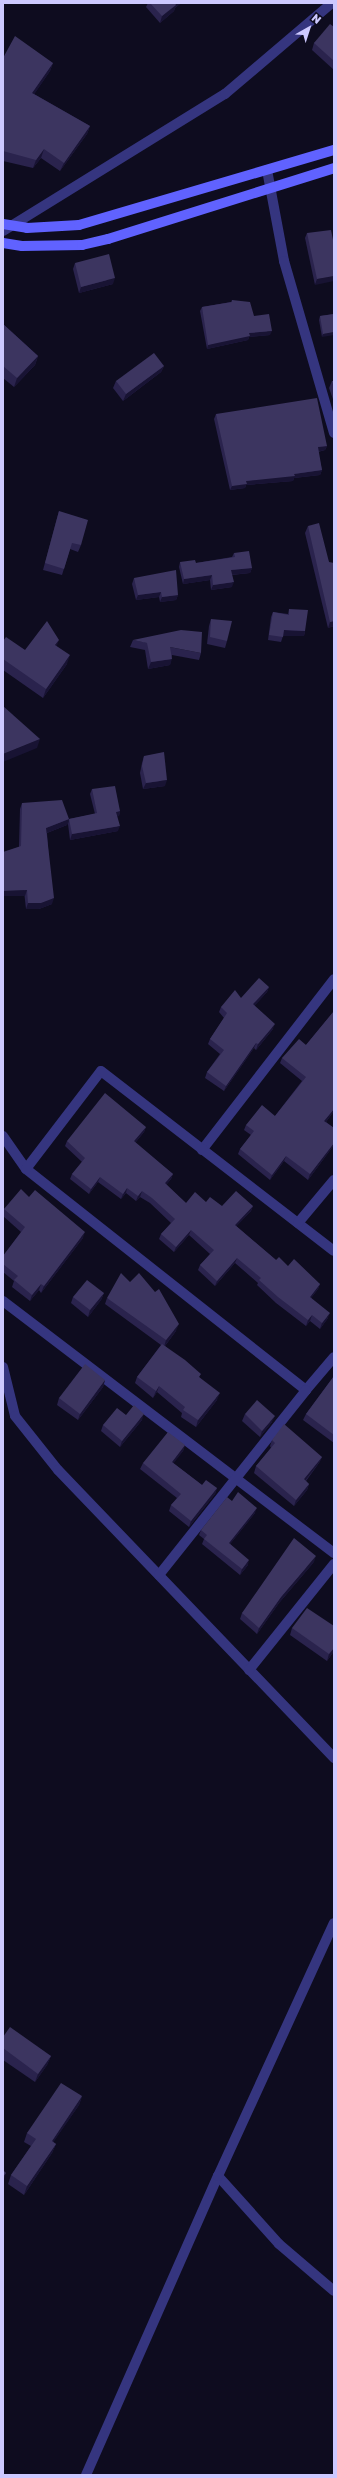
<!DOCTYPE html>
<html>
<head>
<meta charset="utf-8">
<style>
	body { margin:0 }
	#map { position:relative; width:337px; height:2478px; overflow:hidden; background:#0e0c1f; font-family:"Golos Text",sans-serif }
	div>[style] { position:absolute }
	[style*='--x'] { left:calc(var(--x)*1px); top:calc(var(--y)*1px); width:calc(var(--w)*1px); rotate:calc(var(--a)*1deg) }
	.minor>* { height:10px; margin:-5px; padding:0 5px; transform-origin:5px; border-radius:5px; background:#35357f }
	.tertiary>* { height:10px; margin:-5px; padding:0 5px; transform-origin:5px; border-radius:5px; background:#35357f }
	.secondary>* { height:10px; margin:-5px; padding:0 5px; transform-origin:5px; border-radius:5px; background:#6062ff }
	.wall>* { inset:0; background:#2a234d }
	.shaded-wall>* { inset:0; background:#181333 }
	.building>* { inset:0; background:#3c3560 }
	span { translate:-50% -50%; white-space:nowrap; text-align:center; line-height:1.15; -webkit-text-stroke:3px #0e0c1f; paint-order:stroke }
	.frame { position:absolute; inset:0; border:4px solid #cdc9ff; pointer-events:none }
	.north { position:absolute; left:289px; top:8px; width:40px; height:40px; -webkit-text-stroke:3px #0e0c1f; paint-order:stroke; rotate:39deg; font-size:11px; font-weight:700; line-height:16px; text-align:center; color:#cdc9ff }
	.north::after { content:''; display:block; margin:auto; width:14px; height:18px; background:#cdc9ff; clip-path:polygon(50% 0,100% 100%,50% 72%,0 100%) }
</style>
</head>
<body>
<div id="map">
	<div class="minor">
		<i style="--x:3;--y:231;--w:261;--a:-31.7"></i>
		<i style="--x:225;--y:94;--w:140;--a:-40.4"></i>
		<i style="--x:3;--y:1136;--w:40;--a:55.1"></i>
		<i style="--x:26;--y:1169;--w:357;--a:38.3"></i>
		<i style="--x:306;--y:1390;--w:43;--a:-49.7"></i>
		<i style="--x:202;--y:1150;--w:216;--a:-52.3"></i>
		<i style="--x:26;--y:1169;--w:123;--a:-52.6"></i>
		<i style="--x:101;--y:1071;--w:294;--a:37.7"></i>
		<i style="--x:298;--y:1223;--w:56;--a:-50.1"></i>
		<i style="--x:3;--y:1301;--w:416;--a:37.3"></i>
		<i style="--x:3;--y:1367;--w:50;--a:76.2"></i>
		<i style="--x:15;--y:1416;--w:69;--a:51.5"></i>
		<i style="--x:58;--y:1470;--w:399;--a:46.2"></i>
		<i style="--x:159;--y:1575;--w:236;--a:-51.5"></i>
		<i style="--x:249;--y:1670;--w:136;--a:-51.3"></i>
		<i style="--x:218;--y:2176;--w:91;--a:48.1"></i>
		<i style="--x:279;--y:2244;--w:72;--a:40.5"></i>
		<i style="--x:86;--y:2475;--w:327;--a:-66.2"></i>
		<i style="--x:218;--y:2176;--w:278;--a:-65.4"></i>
	</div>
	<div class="tertiary">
		<i style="--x:267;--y:170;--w:93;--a:79.4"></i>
		<i style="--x:284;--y:261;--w:179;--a:73.8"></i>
	</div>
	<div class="secondary">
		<i style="--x:3;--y:224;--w:24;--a:9"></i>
		<i style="--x:27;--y:228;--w:52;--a:-3.3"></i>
		<i style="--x:79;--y:225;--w:266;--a:-16.4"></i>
		<i style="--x:3;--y:243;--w:19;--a:9"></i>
		<i style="--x:22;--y:246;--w:60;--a:-1"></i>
		<i style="--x:82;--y:245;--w:27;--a:-13"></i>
		<i style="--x:108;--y:239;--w:237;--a:-17.4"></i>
	</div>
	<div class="wall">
		<i style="clip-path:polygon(148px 3px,181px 3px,175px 8px,174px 11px,160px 23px,146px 7px)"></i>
		<i style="clip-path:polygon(334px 27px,334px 70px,312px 50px,314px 43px)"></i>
		<i style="clip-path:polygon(3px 58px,53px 63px,50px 71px,34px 94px,90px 126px,87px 134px,60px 171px,41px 158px,33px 168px,3px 161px)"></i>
		<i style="clip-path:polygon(307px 233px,334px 245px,315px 285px,305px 238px)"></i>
		<i style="clip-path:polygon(75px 263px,113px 284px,79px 293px,73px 269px)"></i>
		<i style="clip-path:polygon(232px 300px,254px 316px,270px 335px,249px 337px,248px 340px,207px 349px,200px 311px,202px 307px,231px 302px)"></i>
		<i style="clip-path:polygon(334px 314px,322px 337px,319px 320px,320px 316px)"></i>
		<i style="clip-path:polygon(3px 324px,38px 356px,35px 365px,14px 387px,3px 378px)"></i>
		<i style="clip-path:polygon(164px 366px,161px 372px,123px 401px,113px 388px,116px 381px)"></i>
		<i style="clip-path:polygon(332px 381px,334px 381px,334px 402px,329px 388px)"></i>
		<i style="clip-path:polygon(216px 414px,327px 446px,325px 450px,318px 452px,322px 470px,320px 475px,294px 478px,293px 481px,246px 485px,245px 488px,230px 490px,214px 419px)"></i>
		<i style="clip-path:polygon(59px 511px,81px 545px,78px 552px,70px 549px,62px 575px,43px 570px,57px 518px)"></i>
		<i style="clip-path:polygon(308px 526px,329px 562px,334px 626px,328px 628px,305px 533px)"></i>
		<i style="clip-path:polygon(234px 553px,252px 568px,250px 573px,232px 575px,232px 587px,211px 590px,210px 580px,183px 584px,179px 567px,180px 562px,196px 563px,232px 557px)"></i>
		<i style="clip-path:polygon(134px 578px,178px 595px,176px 600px,160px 602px,159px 597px,136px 600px,132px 584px)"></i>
		<i style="clip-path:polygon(289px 609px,305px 631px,304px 636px,283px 636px,281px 642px,268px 640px,271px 617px,273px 612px,288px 614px)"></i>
		<i style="clip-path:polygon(211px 619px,227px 641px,225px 648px,207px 644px,209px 626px)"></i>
		<i style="clip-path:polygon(133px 640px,201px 653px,199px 660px,172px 655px,170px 665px,148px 669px,145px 650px,130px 647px)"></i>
		<i style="clip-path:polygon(3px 641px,25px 650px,57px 647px,67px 664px,43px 698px,3px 670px)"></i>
		<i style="clip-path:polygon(144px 756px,165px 786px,143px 789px,140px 773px,142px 763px)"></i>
		<i style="clip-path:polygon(92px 789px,120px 811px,119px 816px,117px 816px,118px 831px,70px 840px,68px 824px,69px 819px,95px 814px,90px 794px)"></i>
		<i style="clip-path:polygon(22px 803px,69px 819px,67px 825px,47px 833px,52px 904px,39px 909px,26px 909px,19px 846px,20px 809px)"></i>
		<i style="clip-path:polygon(269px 987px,267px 992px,254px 1006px,273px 1029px,256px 1050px,254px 1048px,224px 1091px,205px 1078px,207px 1072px,220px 1054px,208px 1044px,210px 1039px,224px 1018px,219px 1012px,221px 1007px,241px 998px)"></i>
		<i style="clip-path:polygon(334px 1011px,334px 1111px,326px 1122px,334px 1128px,334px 1145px,308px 1180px,284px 1161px,270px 1180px,238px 1154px,240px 1149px,251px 1135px,244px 1130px,246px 1125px,275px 1116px,302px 1081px,280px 1063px,282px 1058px,306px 1045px)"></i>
		<i style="clip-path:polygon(146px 1127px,144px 1132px,135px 1143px,173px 1174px,171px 1179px,166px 1185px,186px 1203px,206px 1202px,222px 1206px,253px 1206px,251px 1211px,236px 1226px,276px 1260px,320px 1284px,318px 1289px,311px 1298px,328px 1318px,320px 1329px,310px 1321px,306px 1326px,276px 1303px,257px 1285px,258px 1283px,235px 1263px,215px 1286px,198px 1270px,200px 1265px,210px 1254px,189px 1235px,174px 1252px,159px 1239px,161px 1234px,171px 1223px,150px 1203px,140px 1197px,136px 1201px,126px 1193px,121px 1199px,98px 1182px,89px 1194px,70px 1179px,72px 1174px,82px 1162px,65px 1146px,67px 1141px)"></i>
		<i style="clip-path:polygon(29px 1197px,83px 1238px,41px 1293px,39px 1290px,30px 1301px,12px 1287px,14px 1281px,3px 1272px,3px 1256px,21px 1232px,3px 1216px,3px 1212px,4px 1209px)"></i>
		<i style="clip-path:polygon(104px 1293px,101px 1300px,88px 1317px,71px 1303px,73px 1297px)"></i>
		<i style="clip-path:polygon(107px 1298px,176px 1331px,165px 1346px,200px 1378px,217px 1400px,196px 1427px,181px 1417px,182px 1413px,157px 1392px,153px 1398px,135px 1383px,137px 1377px,161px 1345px,105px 1304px)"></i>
		<i style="clip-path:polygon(334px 1376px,334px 1443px,303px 1420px,306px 1414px)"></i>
		<i style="clip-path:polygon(105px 1380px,103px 1387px,78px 1420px,57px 1405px,59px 1398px)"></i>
		<i style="clip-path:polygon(245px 1414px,272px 1422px,260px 1437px,242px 1421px)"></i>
		<i style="clip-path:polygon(126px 1415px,142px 1420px,120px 1447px,101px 1431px,103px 1425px)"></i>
		<i style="clip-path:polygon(272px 1440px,322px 1457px,319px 1463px,306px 1481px,309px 1484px,307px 1490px,294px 1506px,254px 1473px,256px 1466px,271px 1448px,270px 1446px)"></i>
		<i style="clip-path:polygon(185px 1445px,183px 1451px,173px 1463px,202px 1485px,217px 1488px,215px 1494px,189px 1527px,169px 1511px,171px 1505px,177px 1498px,140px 1469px,143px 1463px)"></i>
		<i style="clip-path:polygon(232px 1501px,255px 1513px,230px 1544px,248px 1565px,240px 1575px,202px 1544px,204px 1539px,199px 1535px,201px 1530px)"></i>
		<i style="clip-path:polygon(314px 1562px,279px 1603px,257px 1634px,240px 1619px,242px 1613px)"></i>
		<i style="clip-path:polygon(334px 1626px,334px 1651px,327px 1661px,290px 1635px,292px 1628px)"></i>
		<i style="clip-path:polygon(3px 2037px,51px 2056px,47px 2065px,35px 2082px,3px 2060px)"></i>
		<i style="clip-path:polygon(82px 2096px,79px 2105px,53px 2142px,56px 2144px,52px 2153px,24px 2195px,8px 2184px,11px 2175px,31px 2146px,24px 2142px,27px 2133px)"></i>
	</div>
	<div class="shaded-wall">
		<i style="clip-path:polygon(175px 3px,181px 3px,175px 8px,174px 11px,160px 23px,162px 16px)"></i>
		<i style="clip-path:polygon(53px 63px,50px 71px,29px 102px,32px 93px)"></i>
		<i style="clip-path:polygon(90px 126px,87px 134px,60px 171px,64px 163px)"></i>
		<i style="clip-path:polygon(44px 149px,41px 158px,33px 168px,36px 160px)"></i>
		<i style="clip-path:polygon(334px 276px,334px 281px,315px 285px,317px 279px)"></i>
		<i style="clip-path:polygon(115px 278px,113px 284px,79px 293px,81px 287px)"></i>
		<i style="clip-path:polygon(272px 331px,270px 335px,249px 337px,248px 340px,207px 349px,208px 345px,249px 333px)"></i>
		<i style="clip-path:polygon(334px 332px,334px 335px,322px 337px,323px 334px)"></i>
		<i style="clip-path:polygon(38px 356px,35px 365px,14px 387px,17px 378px)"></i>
		<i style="clip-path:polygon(164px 366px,161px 372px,123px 401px,126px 394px)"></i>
		<i style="clip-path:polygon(327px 446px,325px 450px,316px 452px,318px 447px)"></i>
		<i style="clip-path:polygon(322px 470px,320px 475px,294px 478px,293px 481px,246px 485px,245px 488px,230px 490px,232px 486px,246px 481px)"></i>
		<i style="clip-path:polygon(252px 568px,250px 573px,229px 575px,231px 570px)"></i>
		<i style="clip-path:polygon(212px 575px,210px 580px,183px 584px,184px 579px)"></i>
		<i style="clip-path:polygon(234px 582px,232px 587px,211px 590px,213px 585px)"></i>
		<i style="clip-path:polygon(161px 592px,159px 597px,136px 600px,138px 595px)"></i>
		<i style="clip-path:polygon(178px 595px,176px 600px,160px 602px,162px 597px)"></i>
		<i style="clip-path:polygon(334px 621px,334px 626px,328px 628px,330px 622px)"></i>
		<i style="clip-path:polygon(284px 630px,305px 631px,304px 636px,282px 636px)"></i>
		<i style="clip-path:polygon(59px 640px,56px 648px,55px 645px)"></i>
		<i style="clip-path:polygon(70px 655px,67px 664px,43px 698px,46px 689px)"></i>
		<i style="clip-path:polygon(172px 659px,170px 665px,148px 669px,151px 662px)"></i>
		<i style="clip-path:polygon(40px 739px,37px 748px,3px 762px,3px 754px)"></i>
		<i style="clip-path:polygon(167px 780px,165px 786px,143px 789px,146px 783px)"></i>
		<i style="clip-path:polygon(120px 811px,119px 816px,115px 817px,116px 812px)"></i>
		<i style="clip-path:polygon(69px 819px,67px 825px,44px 834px,46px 828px)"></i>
		<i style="clip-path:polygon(120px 826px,118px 831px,70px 840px,72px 834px)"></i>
		<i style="clip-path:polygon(27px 890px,25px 896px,3px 896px,3px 891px)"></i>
		<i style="clip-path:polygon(54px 898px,52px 904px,39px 909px,26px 909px,28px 903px)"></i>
		<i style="clip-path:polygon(269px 987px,267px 992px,251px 1010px,253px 1004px)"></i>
		<i style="clip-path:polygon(275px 1024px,273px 1029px,256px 1050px,258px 1044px)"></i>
		<i style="clip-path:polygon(256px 1043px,254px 1048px,224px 1091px,226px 1086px)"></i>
		<i style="clip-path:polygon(334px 1109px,334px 1111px,323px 1126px,324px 1121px)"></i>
		<i style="clip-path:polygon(146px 1127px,144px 1132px,132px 1147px,134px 1141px)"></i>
		<i style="clip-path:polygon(334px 1143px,334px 1145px,308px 1180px,310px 1174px)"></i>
		<i style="clip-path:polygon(286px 1156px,284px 1161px,270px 1180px,272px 1175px)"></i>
		<i style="clip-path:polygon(173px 1174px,171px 1179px,163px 1189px,165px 1183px)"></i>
		<i style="clip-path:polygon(100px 1177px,98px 1182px,89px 1194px,91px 1189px)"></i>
		<i style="clip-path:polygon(127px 1188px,126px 1193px,121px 1199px,123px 1194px)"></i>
		<i style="clip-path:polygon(142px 1191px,140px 1197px,136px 1201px,138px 1196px)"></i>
		<i style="clip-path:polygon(253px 1206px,251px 1211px,233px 1230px,235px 1225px)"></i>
		<i style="clip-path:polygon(191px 1230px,189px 1235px,174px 1252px,176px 1247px)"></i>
		<i style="clip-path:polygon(85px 1232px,83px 1238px,41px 1293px,44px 1286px)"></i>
		<i style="clip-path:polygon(237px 1258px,235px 1263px,215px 1286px,217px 1281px)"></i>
		<i style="clip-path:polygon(41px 1284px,39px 1290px,30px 1301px,32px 1295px)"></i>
		<i style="clip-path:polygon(320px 1284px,318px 1289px,308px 1302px,310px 1297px)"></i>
		<i style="clip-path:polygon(104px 1293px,101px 1300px,88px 1317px,90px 1310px)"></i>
		<i style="clip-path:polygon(330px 1313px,328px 1318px,320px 1329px,322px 1323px)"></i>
		<i style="clip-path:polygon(312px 1315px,310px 1321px,306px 1326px,308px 1320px)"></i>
		<i style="clip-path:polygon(179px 1324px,176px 1331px,164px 1347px,166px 1340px)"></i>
		<i style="clip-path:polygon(105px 1380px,103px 1387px,78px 1420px,80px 1414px)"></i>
		<i style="clip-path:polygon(159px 1386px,157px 1392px,153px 1398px,156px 1391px)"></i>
		<i style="clip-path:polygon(220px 1393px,217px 1400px,196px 1427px,198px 1420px)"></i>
		<i style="clip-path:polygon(144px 1414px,142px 1420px,120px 1447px,122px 1441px)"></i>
		<i style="clip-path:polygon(275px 1416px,272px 1422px,260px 1437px,262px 1431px)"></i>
		<i style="clip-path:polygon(185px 1445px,183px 1451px,170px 1468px,172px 1462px)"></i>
		<i style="clip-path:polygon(322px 1457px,319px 1463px,301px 1486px,304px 1479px)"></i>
		<i style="clip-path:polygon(309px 1484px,307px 1490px,294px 1506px,296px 1500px)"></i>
		<i style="clip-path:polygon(217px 1488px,215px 1494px,189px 1527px,191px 1521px)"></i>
		<i style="clip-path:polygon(257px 1508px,255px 1513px,227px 1548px,229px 1543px)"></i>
		<i style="clip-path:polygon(316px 1556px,314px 1562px,279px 1603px,257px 1634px,259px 1628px,281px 1597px)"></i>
		<i style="clip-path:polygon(249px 1560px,248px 1565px,240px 1575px,242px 1569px)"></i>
		<i style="clip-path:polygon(334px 1648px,334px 1651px,327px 1661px,329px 1654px)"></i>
		<i style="clip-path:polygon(51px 2056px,47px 2065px,35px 2082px,38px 2074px)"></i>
		<i style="clip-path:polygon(82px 2096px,79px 2105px,48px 2150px,52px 2141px)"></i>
		<i style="clip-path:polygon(56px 2144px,52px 2153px,24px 2195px,27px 2186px)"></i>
		<i style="clip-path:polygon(6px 2173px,4px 2179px,3px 2180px,3px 2177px)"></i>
	</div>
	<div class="building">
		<i style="clip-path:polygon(150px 3px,175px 3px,176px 5px,162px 16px)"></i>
		<i style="clip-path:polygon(330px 24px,334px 27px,334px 61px,314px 43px)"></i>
		<i style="clip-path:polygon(15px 36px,53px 63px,32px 93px,90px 126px,64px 163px,44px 149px,36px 160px,3px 151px,3px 58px)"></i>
		<i style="clip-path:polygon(331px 230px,334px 245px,334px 276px,317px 279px,307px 233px)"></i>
		<i style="clip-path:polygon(109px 254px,115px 278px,81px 287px,75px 263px)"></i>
		<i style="clip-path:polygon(232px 300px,250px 302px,254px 316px,269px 314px,272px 331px,249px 333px,250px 336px,208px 345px,202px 307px,232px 302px)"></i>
		<i style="clip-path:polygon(334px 314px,334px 332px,323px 334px,320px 316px)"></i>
		<i style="clip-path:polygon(3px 324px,38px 356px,17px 378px,3px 366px)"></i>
		<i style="clip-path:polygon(154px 353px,164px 366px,126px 394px,116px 381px)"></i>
		<i style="clip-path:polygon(332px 381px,334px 381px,334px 388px)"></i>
		<i style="clip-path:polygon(317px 398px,327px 446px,318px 447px,322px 470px,294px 474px,295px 476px,246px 481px,247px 484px,232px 486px,216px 414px)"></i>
		<i style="clip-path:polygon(59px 511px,88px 520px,81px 545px,72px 543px,64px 569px,45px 563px)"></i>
		<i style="clip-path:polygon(319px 523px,329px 562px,334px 563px,334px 621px,330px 622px,308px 526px)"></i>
		<i style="clip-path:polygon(249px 551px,252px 568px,231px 570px,234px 582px,213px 585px,212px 575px,184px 579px,180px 562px,195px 560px,196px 563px,235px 557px,234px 553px)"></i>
		<i style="clip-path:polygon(176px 570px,178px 595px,162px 597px,161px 592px,138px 595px,134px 578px)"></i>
		<i style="clip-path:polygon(289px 609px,308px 610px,305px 631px,284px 630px,283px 637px,269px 635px,273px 612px,289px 615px)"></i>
		<i style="clip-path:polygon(211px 619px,232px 621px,227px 641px,210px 637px)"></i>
		<i style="clip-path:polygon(47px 621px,59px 640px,55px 645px,70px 655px,46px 689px,3px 659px,3px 641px,6px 637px,25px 650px)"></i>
		<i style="clip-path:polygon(181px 630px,202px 632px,201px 653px,170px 647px,172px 659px,151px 662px,147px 643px,133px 640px)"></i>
		<i style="clip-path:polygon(3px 706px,40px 739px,3px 754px)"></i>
		<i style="clip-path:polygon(164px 752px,167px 780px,146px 783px,142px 766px,144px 756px)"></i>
		<i style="clip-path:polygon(115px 786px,120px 811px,116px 812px,120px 826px,72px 834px,69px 819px,97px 813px,92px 789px)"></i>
		<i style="clip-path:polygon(62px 800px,69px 819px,46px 828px,54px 898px,41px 903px,28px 903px,27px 890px,3px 891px,3px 852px,21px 846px,22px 803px)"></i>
		<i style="clip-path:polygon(259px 978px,269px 987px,253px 1004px,275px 1024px,258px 1044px,256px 1043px,226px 1086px,207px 1072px,224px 1050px,210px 1039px,227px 1013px,221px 1007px,235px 990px,241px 998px)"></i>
		<i style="clip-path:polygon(334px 1011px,334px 1109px,324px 1121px,334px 1128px,334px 1143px,310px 1174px,286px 1156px,272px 1175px,240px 1149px,254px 1131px,246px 1125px,262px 1105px,275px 1116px,306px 1077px,282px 1058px,299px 1039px,306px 1045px)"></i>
		<i style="clip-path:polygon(105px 1093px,146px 1127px,134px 1141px,173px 1174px,165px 1183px,186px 1203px,195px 1192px,206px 1202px,210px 1197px,222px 1206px,236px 1191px,253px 1206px,235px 1225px,276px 1260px,279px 1257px,288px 1266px,294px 1259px,320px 1284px,310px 1297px,330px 1313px,322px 1323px,312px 1315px,308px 1320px,278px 1297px,259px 1280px,261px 1278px,237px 1258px,217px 1281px,200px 1265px,214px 1250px,191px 1230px,176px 1247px,161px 1234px,175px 1219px,152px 1198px,142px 1191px,138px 1196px,127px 1188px,123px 1194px,100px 1177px,91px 1189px,72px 1174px,85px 1158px,67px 1141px)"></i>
		<i style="clip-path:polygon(21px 1189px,29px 1197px,35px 1190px,85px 1232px,44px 1286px,41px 1284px,32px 1295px,14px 1280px,18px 1276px,3px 1264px,3px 1256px,25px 1227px,4px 1209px)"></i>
		<i style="clip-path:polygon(121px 1273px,130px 1282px,139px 1273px,155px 1292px,159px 1289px,179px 1324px,166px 1340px,107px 1298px)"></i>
		<i style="clip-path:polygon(87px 1280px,104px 1293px,90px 1310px,73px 1297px)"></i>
		<i style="clip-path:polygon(162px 1344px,185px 1360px,201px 1374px,199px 1377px,220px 1393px,198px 1420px,183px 1410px,185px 1407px,159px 1386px,156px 1391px,137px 1377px)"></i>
		<i style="clip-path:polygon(85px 1364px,105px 1380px,80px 1414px,59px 1398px)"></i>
		<i style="clip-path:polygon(334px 1376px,334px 1435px,306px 1414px)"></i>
		<i style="clip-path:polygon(257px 1400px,275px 1416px,262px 1431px,245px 1414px)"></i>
		<i style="clip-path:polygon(134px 1405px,144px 1414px,122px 1441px,103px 1425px,117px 1408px,126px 1415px)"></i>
		<i style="clip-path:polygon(284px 1424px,322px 1457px,304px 1479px,309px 1484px,296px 1500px,256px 1466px,275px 1443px,272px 1440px)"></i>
		<i style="clip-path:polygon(168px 1432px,185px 1445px,172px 1462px,202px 1485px,206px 1480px,217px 1488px,191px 1521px,171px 1505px,181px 1494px,143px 1463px)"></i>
		<i style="clip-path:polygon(238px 1492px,257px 1508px,229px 1543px,249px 1560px,242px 1569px,204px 1539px,207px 1535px,201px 1530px,227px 1497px,232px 1501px)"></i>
		<i style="clip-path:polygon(294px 1538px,316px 1556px,281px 1597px,259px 1628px,242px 1613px)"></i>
		<i style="clip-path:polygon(307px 1608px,334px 1626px,334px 1648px,329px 1654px,292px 1628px)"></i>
		<i style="clip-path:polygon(10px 2027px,51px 2056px,38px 2074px,3px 2048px,3px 2037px)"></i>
		<i style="clip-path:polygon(61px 2083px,82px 2096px,52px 2141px,56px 2144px,27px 2186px,11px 2175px,36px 2139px,27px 2133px)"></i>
		<i style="clip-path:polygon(3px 2170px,6px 2173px,3px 2177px)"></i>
	</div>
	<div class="frame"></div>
	<div class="north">N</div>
</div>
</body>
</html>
